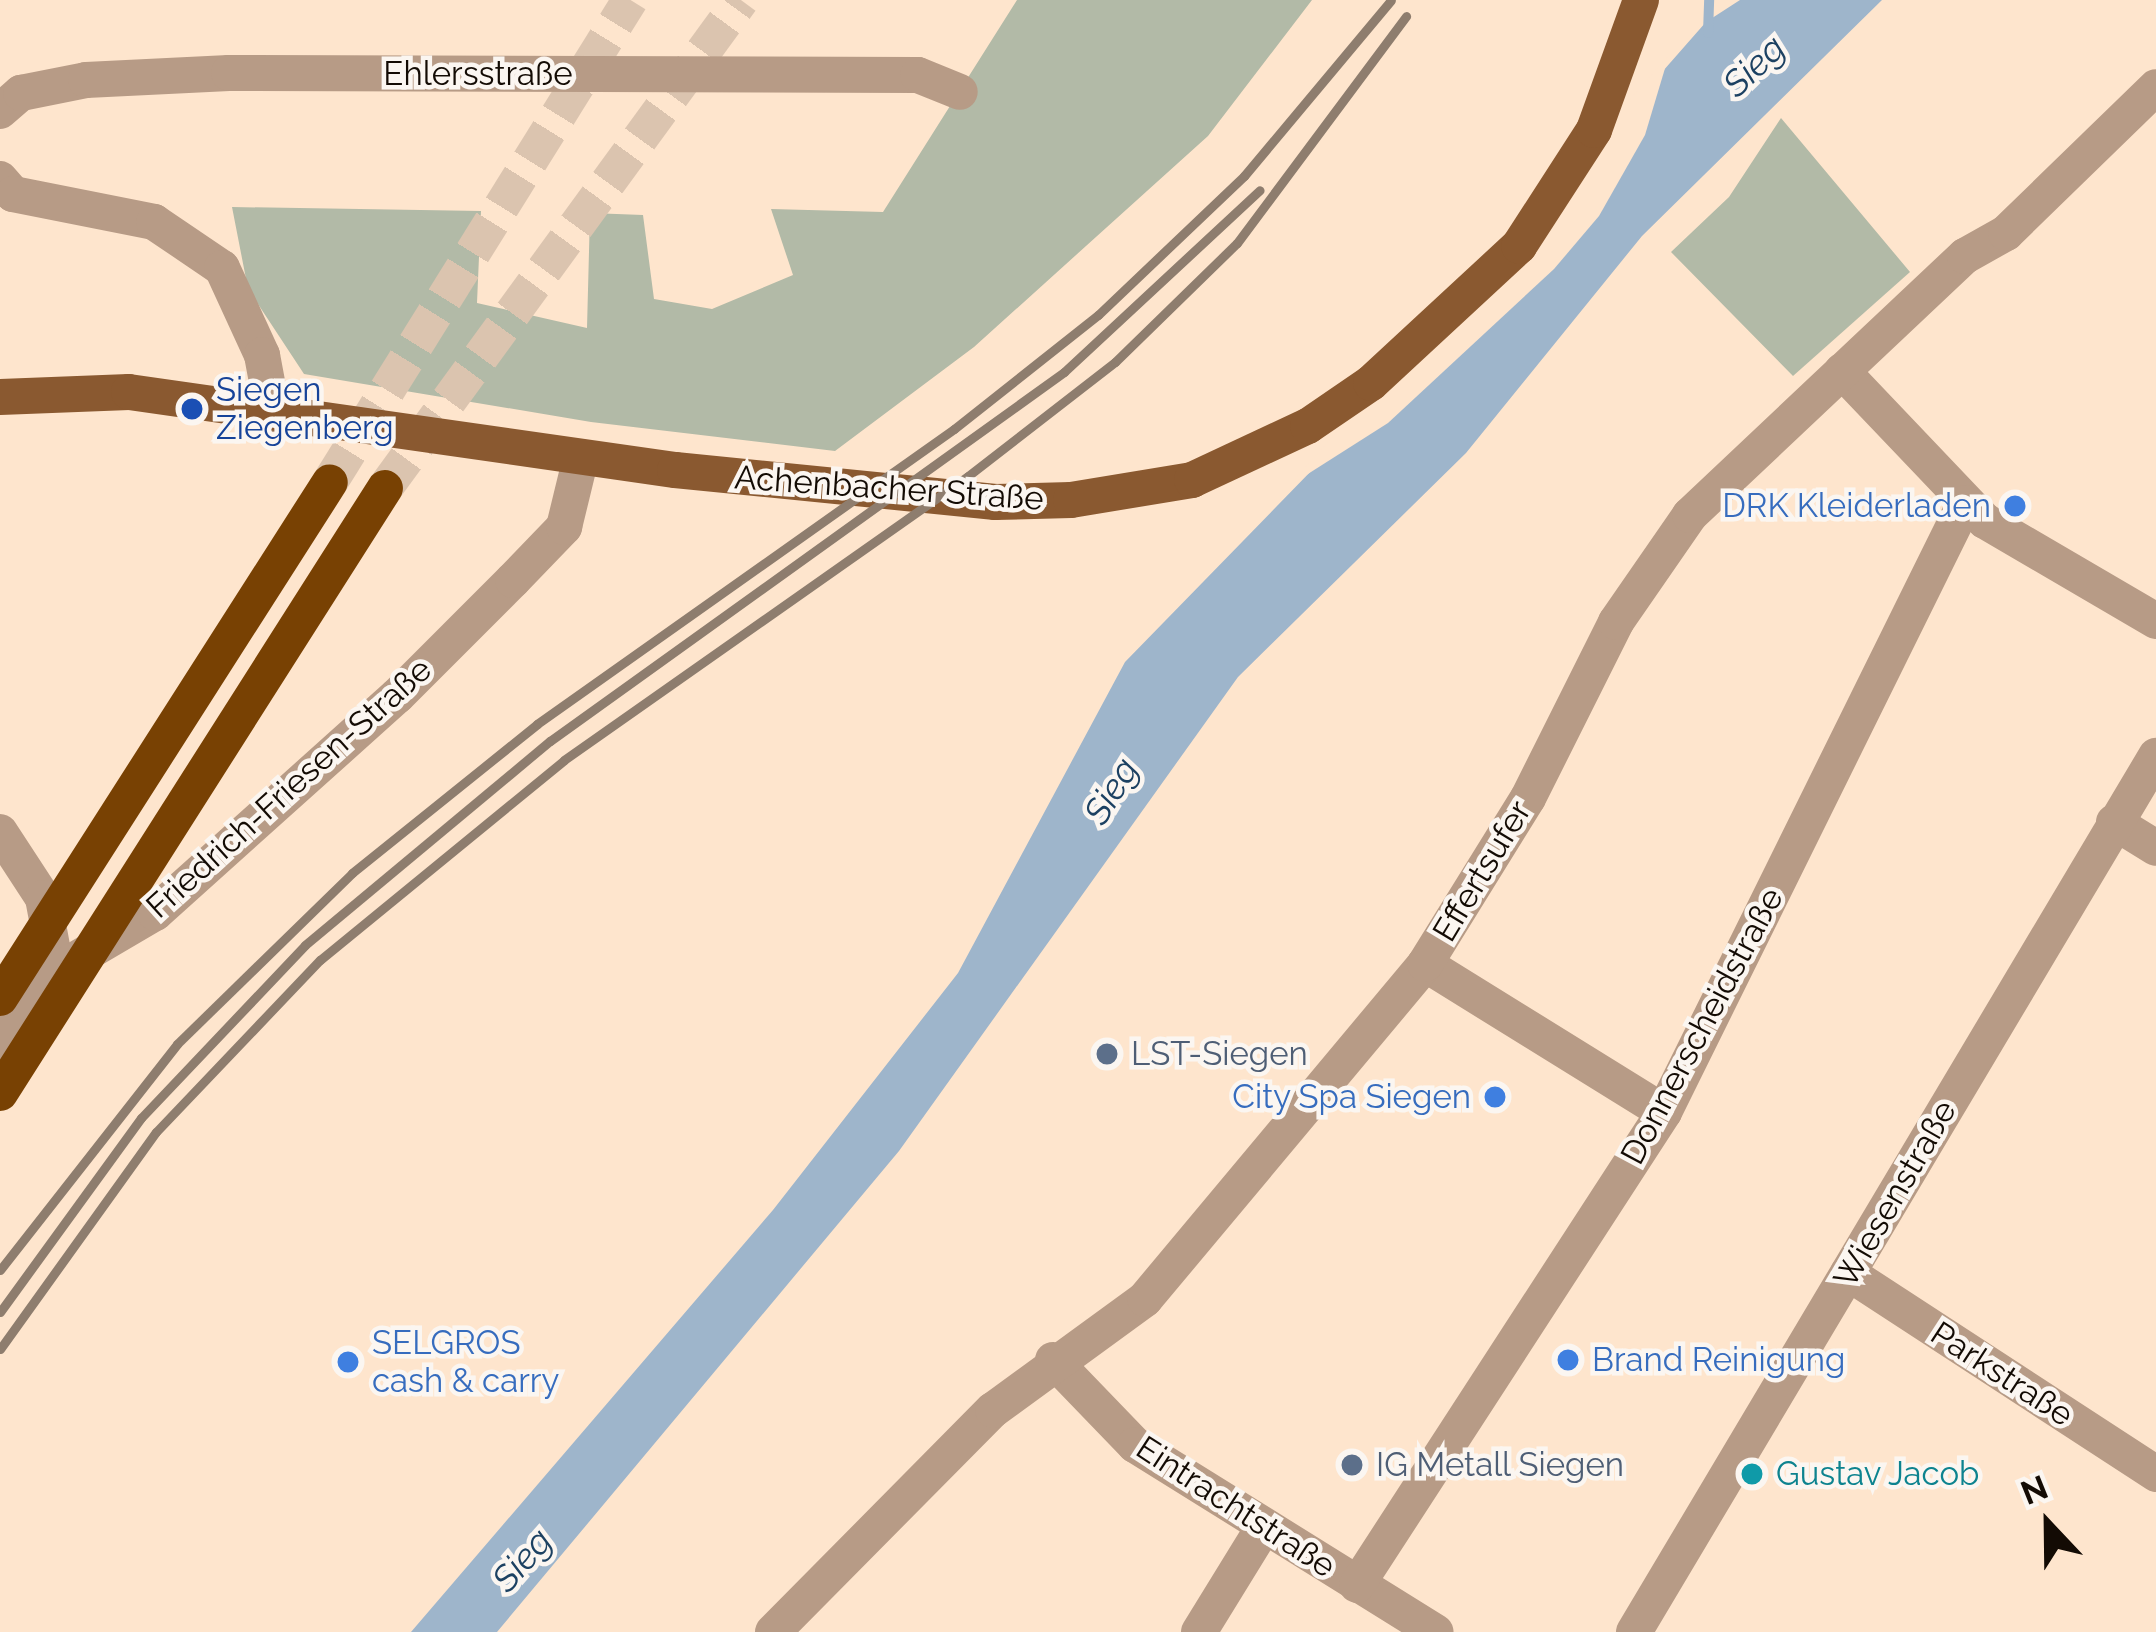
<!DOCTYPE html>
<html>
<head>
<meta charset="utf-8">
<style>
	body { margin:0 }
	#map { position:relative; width:2156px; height:1632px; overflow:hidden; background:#fee5cd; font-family:Raleway,sans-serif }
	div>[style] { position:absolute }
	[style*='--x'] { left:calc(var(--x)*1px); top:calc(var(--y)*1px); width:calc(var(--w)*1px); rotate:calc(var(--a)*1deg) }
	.green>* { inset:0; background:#b2baa7 }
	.water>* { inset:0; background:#9eb5cb }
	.pier>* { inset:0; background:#fee5cd }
	.stream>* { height:10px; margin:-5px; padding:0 5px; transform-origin:5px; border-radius:5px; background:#9eb5cb }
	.highway-tunnel>* { height:36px; margin-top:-18px; transform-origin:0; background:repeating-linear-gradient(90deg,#dbc4af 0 36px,transparent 0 54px) }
	.minor>* { height:36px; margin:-18px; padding:0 18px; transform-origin:18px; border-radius:18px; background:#b79b86 }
	.major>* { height:36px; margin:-18px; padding:0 18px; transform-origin:18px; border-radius:18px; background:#8a5930 }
	.highway>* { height:36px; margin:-18px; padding:0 18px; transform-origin:18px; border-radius:18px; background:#784103 }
	.rail>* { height:9px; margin:-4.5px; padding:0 4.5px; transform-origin:4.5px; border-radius:4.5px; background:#8e7d6e }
	.dots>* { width:33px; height:33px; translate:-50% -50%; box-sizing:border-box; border:6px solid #fbf6f1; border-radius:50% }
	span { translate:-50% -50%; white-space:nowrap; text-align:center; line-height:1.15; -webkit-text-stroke:9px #fbf6f1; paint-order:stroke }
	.street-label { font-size:33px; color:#130b04 }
	.transit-label { font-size:33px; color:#164399 }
	.left { translate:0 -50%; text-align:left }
	.shop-label { font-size:33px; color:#366cbe }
	.right { translate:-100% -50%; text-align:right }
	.service-label { font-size:33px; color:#4e5e75 }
	.culture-label { font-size:33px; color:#0d838f }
	.water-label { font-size:36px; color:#1c4162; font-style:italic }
	.north { position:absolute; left:1988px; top:1464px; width:120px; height:120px; -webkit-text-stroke:9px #fbf6f1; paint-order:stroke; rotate:338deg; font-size:33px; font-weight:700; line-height:48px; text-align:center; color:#130b04 }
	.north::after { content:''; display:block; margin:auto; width:42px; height:54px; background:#130b04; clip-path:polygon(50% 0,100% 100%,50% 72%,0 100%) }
</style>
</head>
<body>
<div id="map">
	<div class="green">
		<i style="clip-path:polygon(1017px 0,1312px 0,1208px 136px,974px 347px,835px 451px,591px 422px,304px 374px,248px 289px,232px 207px,481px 211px,477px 303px,587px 328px,590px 213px,643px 215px,654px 299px,712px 309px,793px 275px,771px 209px,883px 212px)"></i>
		<i style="clip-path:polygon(1781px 118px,1910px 272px,1793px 376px,1671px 252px,1729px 197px)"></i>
	</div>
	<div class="water">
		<i style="clip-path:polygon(1740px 0,1882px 0,1642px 236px,1466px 453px,1238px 677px,899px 1151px,497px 1632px,411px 1632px,773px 1210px,958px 973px,1125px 662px,1315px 467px,1706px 22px)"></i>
	</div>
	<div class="pier">
		<i style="clip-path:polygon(1669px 55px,1645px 135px,1599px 216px,1554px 269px,1388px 423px,1289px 486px)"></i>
	</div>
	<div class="stream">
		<i style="--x:1708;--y:33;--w:33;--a:-88"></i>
	</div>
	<div class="highway-tunnel">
		<i style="--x:330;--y:482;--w:568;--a:-58.1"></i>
		<i style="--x:385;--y:488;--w:604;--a:-53.89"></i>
	</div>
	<div class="minor">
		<i style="--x:0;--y:111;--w:28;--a:-41"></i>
		<i style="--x:21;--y:93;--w:66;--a:-11.3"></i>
		<i style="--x:86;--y:80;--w:143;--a:-2.8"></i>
		<i style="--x:229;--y:73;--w:689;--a:0.17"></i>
		<i style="--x:918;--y:75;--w:45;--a:22"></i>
		<i style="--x:0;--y:179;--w:20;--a:49"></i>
		<i style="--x:13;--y:194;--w:144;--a:11.2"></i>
		<i style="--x:154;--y:222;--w:82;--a:34.1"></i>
		<i style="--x:222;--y:268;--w:96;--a:65.3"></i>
		<i style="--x:262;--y:355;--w:60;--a:79.4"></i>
		<i style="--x:1842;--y:371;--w:207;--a:46.4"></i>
		<i style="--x:1985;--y:521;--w:198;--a:30.3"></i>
		<i style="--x:2114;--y:822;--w:49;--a:31.8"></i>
		<i style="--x:0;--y:832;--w:79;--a:56.9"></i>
		<i style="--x:43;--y:898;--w:49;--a:79.4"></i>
		<i style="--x:1425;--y:964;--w:281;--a:31.8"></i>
		<i style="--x:0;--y:1044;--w:92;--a:-52.5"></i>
		<i style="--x:56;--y:971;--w:115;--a:-30.4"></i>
		<i style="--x:155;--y:913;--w:325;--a:-41.9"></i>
		<i style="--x:397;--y:696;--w:164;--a:-45"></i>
		<i style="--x:513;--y:580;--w:74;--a:-46.1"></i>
		<i style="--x:564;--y:527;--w:72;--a:-76.3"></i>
		<i style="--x:1848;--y:1273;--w:368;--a:33.1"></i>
		<i style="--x:1053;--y:1360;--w:118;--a:46"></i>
		<i style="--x:1135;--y:1445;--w:354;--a:31.9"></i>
		<i style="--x:1357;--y:1585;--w:564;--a:-57.01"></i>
		<i style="--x:1664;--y:1112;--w:679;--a:-63.7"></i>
		<i style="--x:773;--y:1632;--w:313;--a:-45.3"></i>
		<i style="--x:993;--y:1410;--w:188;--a:-36.1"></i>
		<i style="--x:1145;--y:1299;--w:437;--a:-50.1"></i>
		<i style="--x:1425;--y:964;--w:195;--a:-58.2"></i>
		<i style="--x:1528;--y:798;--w:197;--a:-63.4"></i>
		<i style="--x:1616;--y:622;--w:130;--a:-55.3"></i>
		<i style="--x:1690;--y:515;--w:378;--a:-43.3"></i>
		<i style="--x:1965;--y:256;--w:47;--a:-29.3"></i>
		<i style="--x:2006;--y:233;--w:209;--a:-44.2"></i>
		<i style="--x:1199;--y:1632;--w:122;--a:-58.4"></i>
		<i style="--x:1634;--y:1632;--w:1020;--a:-59.21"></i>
	</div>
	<div class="major">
		<i style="--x:0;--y:397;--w:129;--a:-2.2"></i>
		<i style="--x:129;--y:392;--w:552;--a:8.13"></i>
		<i style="--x:675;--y:470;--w:322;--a:5.7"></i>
		<i style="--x:995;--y:502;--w:76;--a:-1.5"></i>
		<i style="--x:1071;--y:500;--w:123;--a:-9.4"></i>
		<i style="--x:1192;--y:480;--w:128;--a:-25"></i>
		<i style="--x:1308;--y:426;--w:76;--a:-34.3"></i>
		<i style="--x:1371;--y:383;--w:202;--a:-42.8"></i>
		<i style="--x:1519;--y:246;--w:138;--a:-57.1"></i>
		<i style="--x:1594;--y:130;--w:138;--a:-70.1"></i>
	</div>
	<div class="highway">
		<i style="--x:0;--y:998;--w:612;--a:-57.4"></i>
		<i style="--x:0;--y:1093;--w:717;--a:-57.53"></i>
	</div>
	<div class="rail">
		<i style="--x:0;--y:1270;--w:287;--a:-51.9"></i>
		<i style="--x:177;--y:1044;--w:245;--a:-44.3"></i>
		<i style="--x:352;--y:873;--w:238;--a:-38.8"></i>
		<i style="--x:537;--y:724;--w:511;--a:-35.28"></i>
		<i style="--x:954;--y:429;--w:184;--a:-38.4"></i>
		<i style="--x:1098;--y:315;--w:202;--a:-43.6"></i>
		<i style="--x:1244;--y:176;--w:229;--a:-50.1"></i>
		<i style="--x:0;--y:1312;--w:240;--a:-54"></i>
		<i style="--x:141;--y:1118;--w:238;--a:-46.5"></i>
		<i style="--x:305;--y:945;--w:319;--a:-39.8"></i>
		<i style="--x:550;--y:741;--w:633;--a:-35.67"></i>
		<i style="--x:1064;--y:372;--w:267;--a:-42.9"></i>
		<i style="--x:0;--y:1349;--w:267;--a:-54.3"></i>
		<i style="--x:156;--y:1132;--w:238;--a:-46.4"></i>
		<i style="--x:320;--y:960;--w:315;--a:-39.3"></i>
		<i style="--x:564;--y:760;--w:494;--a:-35.1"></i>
		<i style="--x:968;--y:476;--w:186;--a:-37.8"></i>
		<i style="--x:1115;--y:362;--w:170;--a:-44.3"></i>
		<i style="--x:1237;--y:243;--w:283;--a:-53.3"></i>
	</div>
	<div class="dots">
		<i style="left:192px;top:409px;background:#1a4fb4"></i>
		<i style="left:2015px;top:506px;background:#3f7fe0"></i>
		<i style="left:1107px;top:1054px;background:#5c6f8a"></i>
		<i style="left:1495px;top:1097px;background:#3f7fe0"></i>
		<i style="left:1568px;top:1360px;background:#3f7fe0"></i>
		<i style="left:348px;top:1362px;background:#3f7fe0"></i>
		<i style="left:1352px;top:1465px;background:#5c6f8a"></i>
		<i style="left:1752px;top:1474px;background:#0f9aa8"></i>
	</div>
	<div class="street-label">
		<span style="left:478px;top:74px">Ehlersstraße</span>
		<span style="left:889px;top:488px;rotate:4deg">Achenbacher Straße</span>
		<span style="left:289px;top:788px;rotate:-42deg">Friedrich-Friesen-Straße</span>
		<span style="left:1482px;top:871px;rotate:-59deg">Effertsufer</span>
		<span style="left:1702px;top:1026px;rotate:-62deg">Donnerscheidstraße</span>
		<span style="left:1895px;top:1194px;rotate:-60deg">Wiesenstraße</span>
		<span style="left:2002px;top:1374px;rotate:33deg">Parkstraße</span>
		<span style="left:1236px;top:1507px;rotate:33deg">Eintrachtstraße</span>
	</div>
	<div class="transit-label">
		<span class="left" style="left:216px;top:409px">Siegen<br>Ziegenberg</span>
	</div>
	<div class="shop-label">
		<span class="right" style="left:1991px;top:506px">DRK Kleiderladen</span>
		<span class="right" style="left:1471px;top:1097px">City Spa Siegen</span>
		<span class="left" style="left:372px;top:1362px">SELGROS<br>cash &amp; carry</span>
		<span class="left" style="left:1592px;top:1360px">Brand Reinigung</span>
	</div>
	<div class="service-label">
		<span class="left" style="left:1131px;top:1054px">LST-Siegen</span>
		<span class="left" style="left:1376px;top:1465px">IG Metall Siegen</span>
	</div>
	<div class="culture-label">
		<span class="left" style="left:1776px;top:1474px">Gustav Jacob</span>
	</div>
	<div class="water-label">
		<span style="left:1754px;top:66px;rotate:-44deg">Sieg</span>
		<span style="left:1111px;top:791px;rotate:-59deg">Sieg</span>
		<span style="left:522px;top:1560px;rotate:-49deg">Sieg</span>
	</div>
	<div class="north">N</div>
</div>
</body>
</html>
